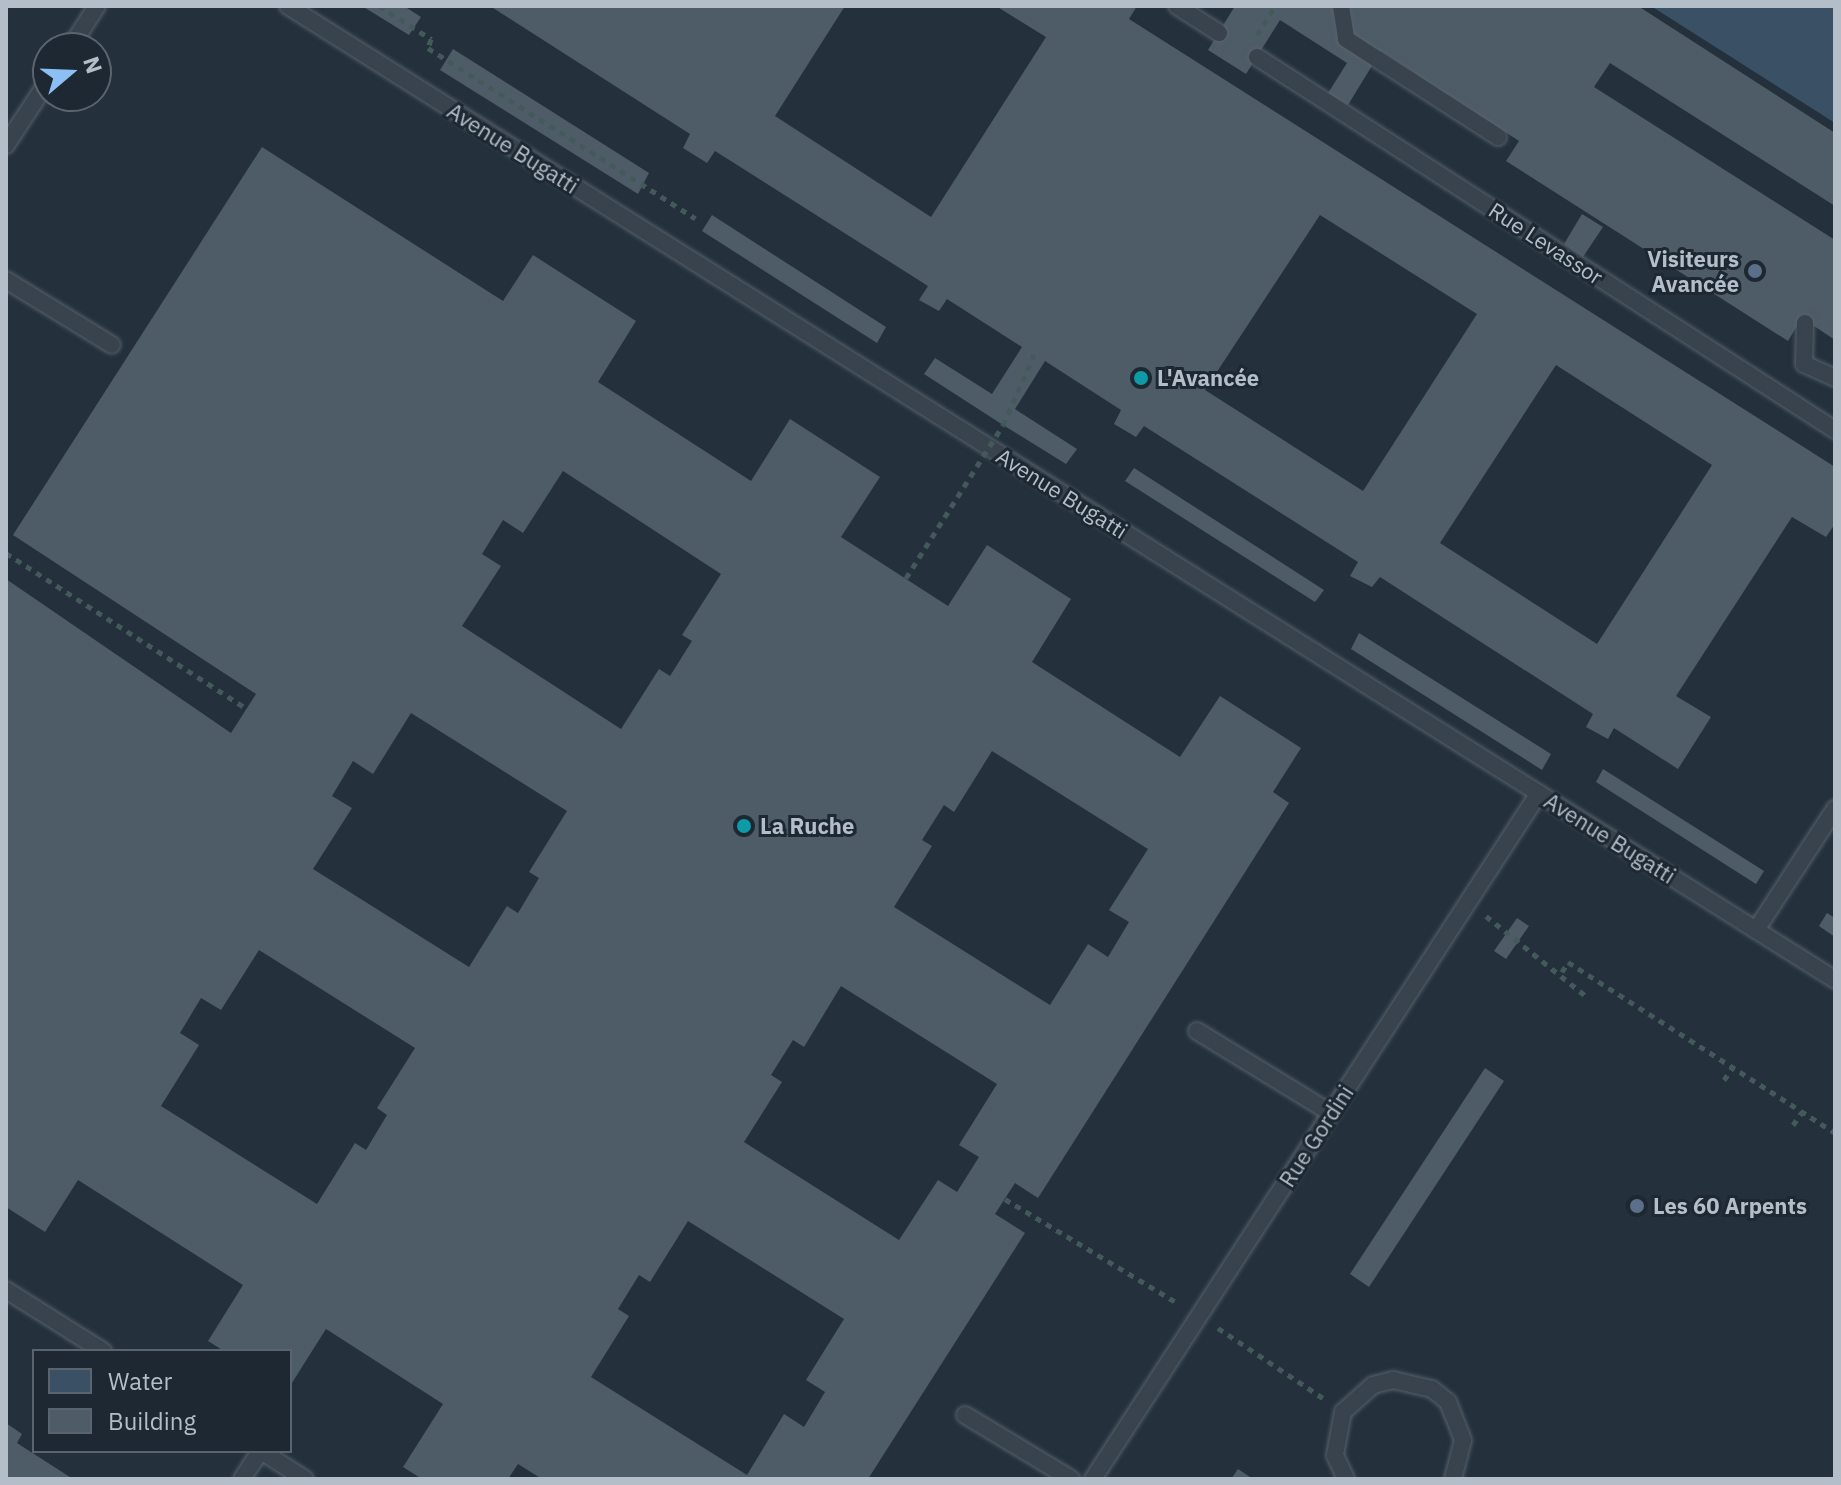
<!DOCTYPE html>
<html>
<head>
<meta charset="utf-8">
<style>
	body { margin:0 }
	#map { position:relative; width:1841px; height:1485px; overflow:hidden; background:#24313d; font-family:"IBM Plex Sans",sans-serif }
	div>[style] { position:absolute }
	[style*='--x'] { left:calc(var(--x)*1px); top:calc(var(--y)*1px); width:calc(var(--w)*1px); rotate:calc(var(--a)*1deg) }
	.water>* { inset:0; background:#3a5165 }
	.building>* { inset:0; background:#4e5c67 }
	.path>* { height:5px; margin-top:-2.5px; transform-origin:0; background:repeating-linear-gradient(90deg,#445a5a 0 6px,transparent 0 12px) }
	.roads { filter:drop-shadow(0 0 2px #56616b) drop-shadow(0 0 2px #56616b) }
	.service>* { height:16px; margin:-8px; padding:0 8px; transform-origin:8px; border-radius:8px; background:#38434d }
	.path-bridge>* { height:5px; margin-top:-2.5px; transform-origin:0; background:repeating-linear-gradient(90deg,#445a5a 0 6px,transparent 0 12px) }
	.dots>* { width:22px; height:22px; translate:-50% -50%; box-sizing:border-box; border:4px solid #1d2832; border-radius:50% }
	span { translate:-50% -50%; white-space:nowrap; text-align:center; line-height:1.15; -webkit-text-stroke:6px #1d2832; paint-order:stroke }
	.street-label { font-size:22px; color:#b4bec8 }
	.poi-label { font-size:22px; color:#b4bec8; font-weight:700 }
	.right { translate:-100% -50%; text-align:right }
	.left { translate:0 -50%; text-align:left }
	.frame { position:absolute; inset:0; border:8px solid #b4bec8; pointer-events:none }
	.legend { position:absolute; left:32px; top:1349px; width:260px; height:104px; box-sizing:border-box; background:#1d2832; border:2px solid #59646e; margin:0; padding:10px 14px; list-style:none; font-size:24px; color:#b4bec8 }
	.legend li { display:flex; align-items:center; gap:16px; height:40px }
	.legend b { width:40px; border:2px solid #59646e }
	.north { position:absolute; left:32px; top:32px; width:80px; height:80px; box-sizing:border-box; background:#1d2832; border:2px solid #59646e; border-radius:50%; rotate:71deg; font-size:22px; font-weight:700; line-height:32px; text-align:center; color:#b4bec8 }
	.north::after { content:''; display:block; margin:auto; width:28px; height:36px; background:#8cc0f5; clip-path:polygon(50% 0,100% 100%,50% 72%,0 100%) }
</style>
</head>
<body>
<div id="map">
	<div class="water">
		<i style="clip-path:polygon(1651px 6px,1835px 6px,1835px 123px)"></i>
	</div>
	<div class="building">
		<i style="clip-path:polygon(362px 6px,404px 6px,421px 17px,409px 35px)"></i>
		<i style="clip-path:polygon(evenodd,490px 6px,845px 6px,775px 116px,931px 217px,1046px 37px,996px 6px,1137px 6px,1129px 19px,1835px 467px,1835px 524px,1826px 537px,1792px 517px,1676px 696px,1711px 717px,1678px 769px,1614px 728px,1608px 739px,1586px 727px,1593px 714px,1380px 577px,1372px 587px,1350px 576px,1358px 562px,1144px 426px,1136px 437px,1114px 424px,1121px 410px,1045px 361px,1015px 409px,1077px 449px,1066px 464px,1003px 425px,924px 374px,935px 358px,992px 394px,1022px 347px,947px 299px,939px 311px,919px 300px,928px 286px,715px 151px,707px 163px,683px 148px,690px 134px,490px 6px,1320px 215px,1477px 314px,1363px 491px,1205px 390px,1320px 215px,490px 6px,1556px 365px,1712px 465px,1597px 644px,1440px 543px,1556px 365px)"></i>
		<i style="clip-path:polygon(1235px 6px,1638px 6px,1835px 133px,1835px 206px,1610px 63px,1594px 87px,1835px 240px,1835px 340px,1802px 318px,1788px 341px,1506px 161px,1519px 141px,1381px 51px,1348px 105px,1328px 93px,1347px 63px,1280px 20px,1246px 74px,1208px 50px)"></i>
		<i style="clip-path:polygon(453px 49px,649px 173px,638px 194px,440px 70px)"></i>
		<i style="clip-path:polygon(evenodd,262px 147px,503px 301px,533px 255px,636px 321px,598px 382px,751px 481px,790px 419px,880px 477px,841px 537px,948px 606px,987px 545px,1071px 599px,1032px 662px,1180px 757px,1220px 696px,1301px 748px,1273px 792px,1289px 803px,1038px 1198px,1015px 1183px,995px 1214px,1025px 1233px,868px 1479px,542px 1479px,518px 1464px,508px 1479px,422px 1479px,403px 1467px,443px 1404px,326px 1329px,290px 1386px,290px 1351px,224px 1351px,208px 1341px,243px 1285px,78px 1180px,45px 1232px,6px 1207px,6px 579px,231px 733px,256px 694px,13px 535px,262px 147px,563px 471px,721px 574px,682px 635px,692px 641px,670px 676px,659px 669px,621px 729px,462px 626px,501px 566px,482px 554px,503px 520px,523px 533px,563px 471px,262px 147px,411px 713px,567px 811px,529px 872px,539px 878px,518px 913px,507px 906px,469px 967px,313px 869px,352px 808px,332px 796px,353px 761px,373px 774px,411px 713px,262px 147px,992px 751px,1148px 849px,1109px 910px,1129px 922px,1108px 957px,1088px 944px,1050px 1005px,894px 907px,932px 846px,922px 840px,944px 805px,954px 812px,992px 751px,262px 147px,259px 950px,415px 1048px,377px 1108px,387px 1115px,366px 1150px,355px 1143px,317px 1204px,161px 1106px,199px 1045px,180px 1033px,201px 998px,221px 1010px,259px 950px,262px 147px,841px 986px,997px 1084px,959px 1145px,979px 1157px,957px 1192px,938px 1180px,899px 1240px,744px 1142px,782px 1082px,771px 1075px,793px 1040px,804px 1047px,841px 986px,262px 147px,688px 1221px,844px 1319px,806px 1380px,825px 1392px,804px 1427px,784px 1414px,747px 1475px,591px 1377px,629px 1316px,618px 1309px,639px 1275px,650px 1282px,688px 1221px)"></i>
		<i style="clip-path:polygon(1582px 214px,1603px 227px,1583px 257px,1564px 244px)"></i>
		<i style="clip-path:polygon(712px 215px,886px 327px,877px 343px,702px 231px)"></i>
		<i style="clip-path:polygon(1134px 468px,1324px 590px,1315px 602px,1125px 481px)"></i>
		<i style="clip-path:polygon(1359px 633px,1551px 754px,1542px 770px,1351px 649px)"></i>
		<i style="clip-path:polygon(1603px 769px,1764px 871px,1756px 884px,1596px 782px)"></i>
		<i style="clip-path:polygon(1827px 913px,1835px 918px,1835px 937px,1819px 926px)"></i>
		<i style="clip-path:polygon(1517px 918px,1529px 926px,1506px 959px,1494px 951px)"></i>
		<i style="clip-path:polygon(1485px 1068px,1504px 1081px,1369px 1287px,1350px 1274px)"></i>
		<i style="clip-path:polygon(6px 1423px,22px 1434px,17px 1443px,73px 1479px,6px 1479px)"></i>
		<i style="clip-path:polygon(1238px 1469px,1253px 1479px,1231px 1479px)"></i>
	</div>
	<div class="path">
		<i style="--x:379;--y:6;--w:62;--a:32.4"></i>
		<i style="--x:431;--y:39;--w:9;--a:108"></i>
		<i style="--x:428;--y:48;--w:317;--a:32.5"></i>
		<i style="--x:1257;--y:35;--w:34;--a:-58"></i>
		<i style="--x:6;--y:553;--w:287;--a:32.9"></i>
		<i style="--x:1486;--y:916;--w:128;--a:38.7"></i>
		<i style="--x:1562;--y:972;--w:12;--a:-59"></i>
		<i style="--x:1568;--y:962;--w:317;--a:32.6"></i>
		<i style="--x:1724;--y:1080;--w:16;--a:-55"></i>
		<i style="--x:1793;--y:1125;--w:16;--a:-55"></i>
		<i style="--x:1005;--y:1199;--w:203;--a:31.1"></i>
		<i style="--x:1218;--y:1328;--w:126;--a:33.7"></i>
	</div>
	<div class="roads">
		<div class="service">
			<i style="--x:288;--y:6;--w:1828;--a:32.19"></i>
			<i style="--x:1177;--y:6;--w:50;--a:32.7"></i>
			<i style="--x:1341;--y:6;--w:33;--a:81"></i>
			<i style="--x:1346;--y:39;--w:181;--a:32.8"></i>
			<i style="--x:70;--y:48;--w:50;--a:-57.3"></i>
			<i style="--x:1257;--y:57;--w:688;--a:32.84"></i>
			<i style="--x:6;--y:145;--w:77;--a:-56.7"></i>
			<i style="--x:6;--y:280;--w:124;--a:31.5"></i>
			<i style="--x:1805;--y:323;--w:41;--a:91.4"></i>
			<i style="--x:1804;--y:364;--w:34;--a:24"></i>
			<i style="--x:1756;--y:930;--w:145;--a:-56.9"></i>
			<i style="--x:1197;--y:1031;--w:157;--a:31.5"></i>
			<i style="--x:6;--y:1290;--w:115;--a:32.2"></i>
			<i style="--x:965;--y:1415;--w:124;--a:31.1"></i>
			<i style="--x:261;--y:1451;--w:52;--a:32.5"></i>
			<i style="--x:242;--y:1479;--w:33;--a:-57"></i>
			<i style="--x:1093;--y:1479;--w:818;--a:-56.97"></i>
			<i style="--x:1346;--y:1479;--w:26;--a:-115"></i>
			<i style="--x:1335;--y:1455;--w:44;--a:-79.5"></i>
			<i style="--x:1343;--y:1412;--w:40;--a:-42"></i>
			<i style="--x:1373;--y:1385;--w:21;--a:-14"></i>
			<i style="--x:1393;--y:1380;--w:40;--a:13"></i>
			<i style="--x:1432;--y:1389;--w:21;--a:39"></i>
			<i style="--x:1448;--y:1402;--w:41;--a:68.5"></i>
			<i style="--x:1463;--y:1440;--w:40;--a:104.4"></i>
		</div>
	</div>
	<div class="path-bridge">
		<i style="--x:906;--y:578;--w:181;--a:-57.6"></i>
		<i style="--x:1003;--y:425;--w:77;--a:-66.1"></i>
	</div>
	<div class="dots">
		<i style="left:1755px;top:271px;background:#5c6f8a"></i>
		<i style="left:1141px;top:378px;background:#0f9aa8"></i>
		<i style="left:744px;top:826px;background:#0f9aa8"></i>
		<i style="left:1637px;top:1206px;background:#5c6f8a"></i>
	</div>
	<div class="street-label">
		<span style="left:513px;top:148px;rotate:32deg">Avenue Bugatti</span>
		<span style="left:1546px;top:243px;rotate:33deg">Rue Levassor</span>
		<span style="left:1062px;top:493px;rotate:32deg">Avenue Bugatti</span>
		<span style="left:1610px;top:838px;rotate:32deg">Avenue Bugatti</span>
		<span style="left:1316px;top:1136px;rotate:-57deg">Rue Gordini</span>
	</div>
	<div class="poi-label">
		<span class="right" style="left:1739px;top:271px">Visiteurs<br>Avancée</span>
		<span class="left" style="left:1157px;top:378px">L'Avancée</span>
		<span class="left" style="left:760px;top:826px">La Ruche</span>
		<span class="left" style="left:1653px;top:1206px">Les 60 Arpents</span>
	</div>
	<div class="frame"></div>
	<ul class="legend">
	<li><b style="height:22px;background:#3a5165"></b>Water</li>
	<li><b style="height:22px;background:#4e5c67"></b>Building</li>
	</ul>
	<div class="north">N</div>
</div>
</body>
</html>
